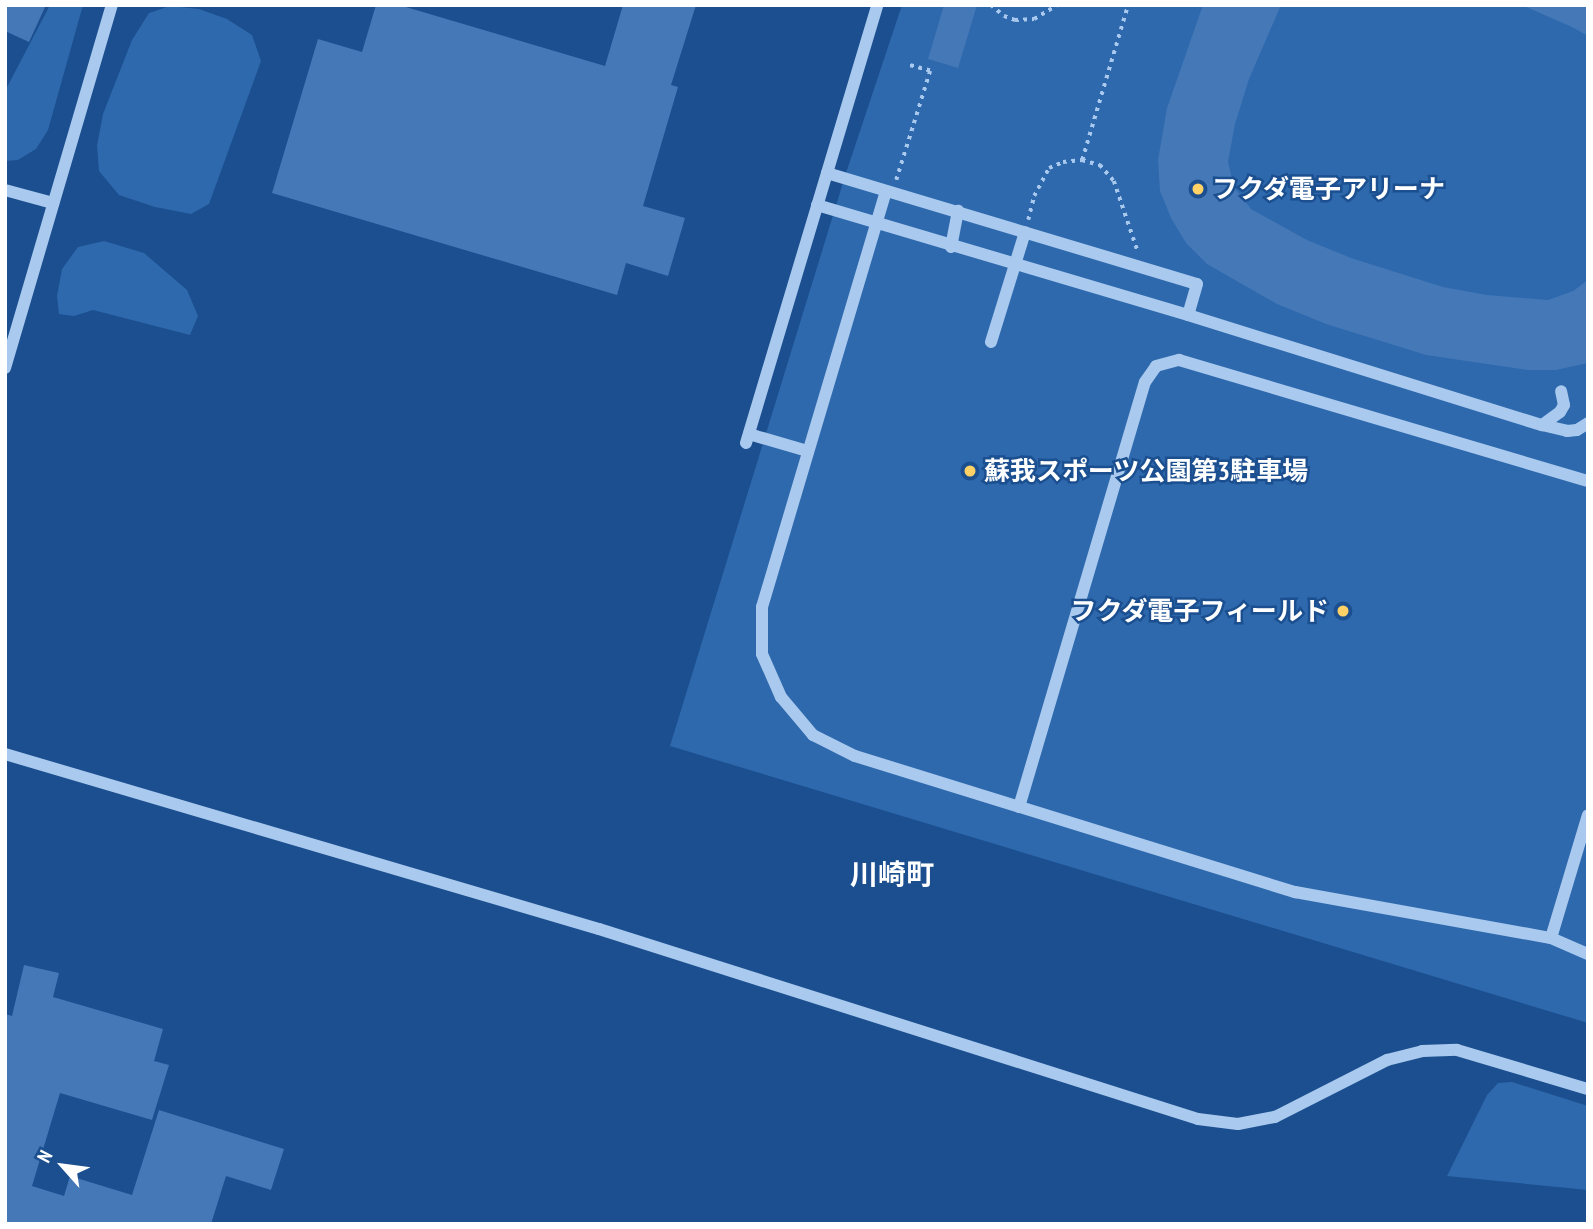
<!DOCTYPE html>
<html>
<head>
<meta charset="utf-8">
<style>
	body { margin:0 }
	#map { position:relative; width:1593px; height:1229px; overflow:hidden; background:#1b4f8f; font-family:"PT Sans Narrow","Noto Sans JP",sans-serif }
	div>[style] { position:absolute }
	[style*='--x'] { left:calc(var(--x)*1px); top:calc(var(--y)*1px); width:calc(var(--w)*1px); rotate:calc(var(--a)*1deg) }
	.green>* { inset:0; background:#2e69ad }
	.building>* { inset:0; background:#4478b7 }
	.path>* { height:3.5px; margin-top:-1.75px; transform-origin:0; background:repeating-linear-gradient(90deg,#a9c9ee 0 3.5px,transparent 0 8.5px) }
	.minor>* { height:12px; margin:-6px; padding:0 6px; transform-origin:6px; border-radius:6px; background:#a9c9ee }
	.dots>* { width:19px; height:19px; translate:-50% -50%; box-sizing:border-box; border:4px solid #1b4f8f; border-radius:50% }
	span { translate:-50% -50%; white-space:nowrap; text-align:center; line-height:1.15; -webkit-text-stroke:5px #1b4f8f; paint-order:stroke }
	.poi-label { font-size:26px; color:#fff; font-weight:700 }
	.left { translate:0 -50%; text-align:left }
	.right { translate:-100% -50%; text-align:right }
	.neighbourhood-label { font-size:28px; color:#fff; font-weight:700 }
	.frame { position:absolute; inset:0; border:7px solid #fff; pointer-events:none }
	.north { position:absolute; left:28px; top:1131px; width:70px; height:70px; -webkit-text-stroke:5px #1b4f8f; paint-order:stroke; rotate:298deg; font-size:19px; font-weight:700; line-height:28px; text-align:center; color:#fff }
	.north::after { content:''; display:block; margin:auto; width:24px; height:32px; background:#fff; clip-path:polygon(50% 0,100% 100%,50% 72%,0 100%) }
</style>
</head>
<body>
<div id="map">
	<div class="green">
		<i style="clip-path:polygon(50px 5px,83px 5px,48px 130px,36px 149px,18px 160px,5px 161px,5px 91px)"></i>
		<i style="clip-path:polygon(902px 5px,1588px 5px,1588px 1023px,670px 746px,846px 173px)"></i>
		<i style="clip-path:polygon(170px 6px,199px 9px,227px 19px,252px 35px,261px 61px,209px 204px,191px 214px,155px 207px,119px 195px,99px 171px,97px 146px,103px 114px,132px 40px,149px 13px)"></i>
		<i style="clip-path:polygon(104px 241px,144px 253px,187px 290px,198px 316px,190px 335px,93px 310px,74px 316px,59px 314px,57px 296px,62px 269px,78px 247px)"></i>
		<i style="clip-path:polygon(1512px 1082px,1588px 1106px,1588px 1190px,1447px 1176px,1487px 1095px,1498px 1083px)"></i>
	</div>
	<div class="building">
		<i style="clip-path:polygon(5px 5px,46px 5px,29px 42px,5px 31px)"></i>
		<i style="clip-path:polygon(376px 5px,399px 5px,605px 66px,623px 5px,696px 5px,671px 85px,678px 87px,643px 206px,685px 218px,668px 276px,626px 263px,617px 295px,272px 193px,318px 39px,362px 52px)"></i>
		<i style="clip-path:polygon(944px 5px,977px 5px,958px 68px,928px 59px)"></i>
		<i style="clip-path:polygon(1203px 5px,1281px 5px,1249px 79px,1235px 124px,1228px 162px,1234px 187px,1251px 209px,1307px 240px,1351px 258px,1443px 287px,1487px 295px,1548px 300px,1573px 291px,1588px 280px,1588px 363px,1556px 370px,1528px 370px,1426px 355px,1326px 324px,1277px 304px,1207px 264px,1186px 243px,1171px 218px,1160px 191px,1158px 160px,1167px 108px)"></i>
		<i style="clip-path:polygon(1522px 5px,1588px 5px,1588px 36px,1572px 27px)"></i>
		<i style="clip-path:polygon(24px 965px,59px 973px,53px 997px,163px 1029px,154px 1061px,169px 1065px,152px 1120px,60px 1093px,32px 1186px,64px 1196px,70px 1176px,132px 1195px,159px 1110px,284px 1149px,271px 1190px,226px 1176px,211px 1224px,5px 1224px,5px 1014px,12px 1016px)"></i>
	</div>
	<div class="path">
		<i style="--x:991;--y:5;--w:17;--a:40"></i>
		<i style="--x:1004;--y:16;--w:12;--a:20"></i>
		<i style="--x:1015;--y:20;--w:19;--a:-3"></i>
		<i style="--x:1034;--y:19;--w:27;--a:-31"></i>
		<i style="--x:1082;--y:160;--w:162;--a:-73.5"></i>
		<i style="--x:896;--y:180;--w:114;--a:-72.7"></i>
		<i style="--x:930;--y:71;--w:24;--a:-165"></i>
		<i style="--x:1028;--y:220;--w:25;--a:-76"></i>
		<i style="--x:1034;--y:196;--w:32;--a:-62"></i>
		<i style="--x:1049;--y:168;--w:15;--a:-23"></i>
		<i style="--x:1063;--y:162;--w:19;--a:-6"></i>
		<i style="--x:1082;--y:160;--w:19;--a:16"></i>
		<i style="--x:1100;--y:165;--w:21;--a:49"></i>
		<i style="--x:1114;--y:181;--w:72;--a:71.3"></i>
	</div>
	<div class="minor">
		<i style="--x:827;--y:173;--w:386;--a:16.7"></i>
		<i style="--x:1197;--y:284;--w:32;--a:106"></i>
		<i style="--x:5;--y:190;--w:50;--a:15.2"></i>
		<i style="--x:886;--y:191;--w:434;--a:106.6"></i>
		<i style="--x:762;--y:607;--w:47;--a:90"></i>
		<i style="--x:762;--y:654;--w:47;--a:66.2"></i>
		<i style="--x:781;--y:697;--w:50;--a:49.9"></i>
		<i style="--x:813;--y:735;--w:47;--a:26.6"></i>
		<i style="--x:855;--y:756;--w:461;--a:17.2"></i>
		<i style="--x:1295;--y:892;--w:260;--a:10.2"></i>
		<i style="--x:1551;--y:938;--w:40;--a:23.4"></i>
		<i style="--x:817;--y:205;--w:387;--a:16.5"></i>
		<i style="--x:1188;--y:315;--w:371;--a:17.3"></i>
		<i style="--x:1542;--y:425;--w:26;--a:13"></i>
		<i style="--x:1567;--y:431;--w:10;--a:-6"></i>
		<i style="--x:1577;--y:430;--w:13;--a:-32"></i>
		<i style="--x:951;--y:247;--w:37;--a:-79"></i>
		<i style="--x:991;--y:342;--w:115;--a:-72.8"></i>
		<i style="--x:5;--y:368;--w:378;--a:-73.6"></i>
		<i style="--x:1542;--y:425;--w:22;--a:-36"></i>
		<i style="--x:1560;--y:412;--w:8;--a:-60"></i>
		<i style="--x:1564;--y:405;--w:14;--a:-102"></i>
		<i style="--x:749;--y:434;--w:60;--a:16.3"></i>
		<i style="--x:746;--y:443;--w:457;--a:-73.3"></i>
		<i style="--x:5;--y:754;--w:619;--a:16.42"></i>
		<i style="--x:599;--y:929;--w:628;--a:17.6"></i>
		<i style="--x:1198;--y:1119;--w:40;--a:7.1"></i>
		<i style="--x:1238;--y:1124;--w:38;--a:-11"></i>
		<i style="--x:1275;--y:1117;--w:126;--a:-27"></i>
		<i style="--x:1387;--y:1060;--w:36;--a:-14"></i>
		<i style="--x:1422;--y:1051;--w:35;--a:-2"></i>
		<i style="--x:1457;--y:1050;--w:137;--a:16.6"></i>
		<i style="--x:1019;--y:807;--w:443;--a:-73.5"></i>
		<i style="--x:1145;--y:382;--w:19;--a:-55"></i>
		<i style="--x:1156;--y:366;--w:24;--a:-15"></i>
		<i style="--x:1179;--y:360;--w:427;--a:16.5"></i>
		<i style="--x:1551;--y:938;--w:128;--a:-73.3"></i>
	</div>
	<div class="dots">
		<i style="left:1198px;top:189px;background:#ffd166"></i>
		<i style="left:970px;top:471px;background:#ffd166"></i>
		<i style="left:1343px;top:611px;background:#ffd166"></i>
	</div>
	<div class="poi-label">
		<span class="left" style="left:1212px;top:189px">フクダ電子アリーナ</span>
		<span class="left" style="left:984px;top:471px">蘇我スポーツ公園第3駐車場</span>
		<span class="right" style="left:1329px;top:611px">フクダ電子フィールド</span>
	</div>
	<div class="neighbourhood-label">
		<span style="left:892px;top:874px">川崎町</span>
	</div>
	<div class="frame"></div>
	<div class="north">N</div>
</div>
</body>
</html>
